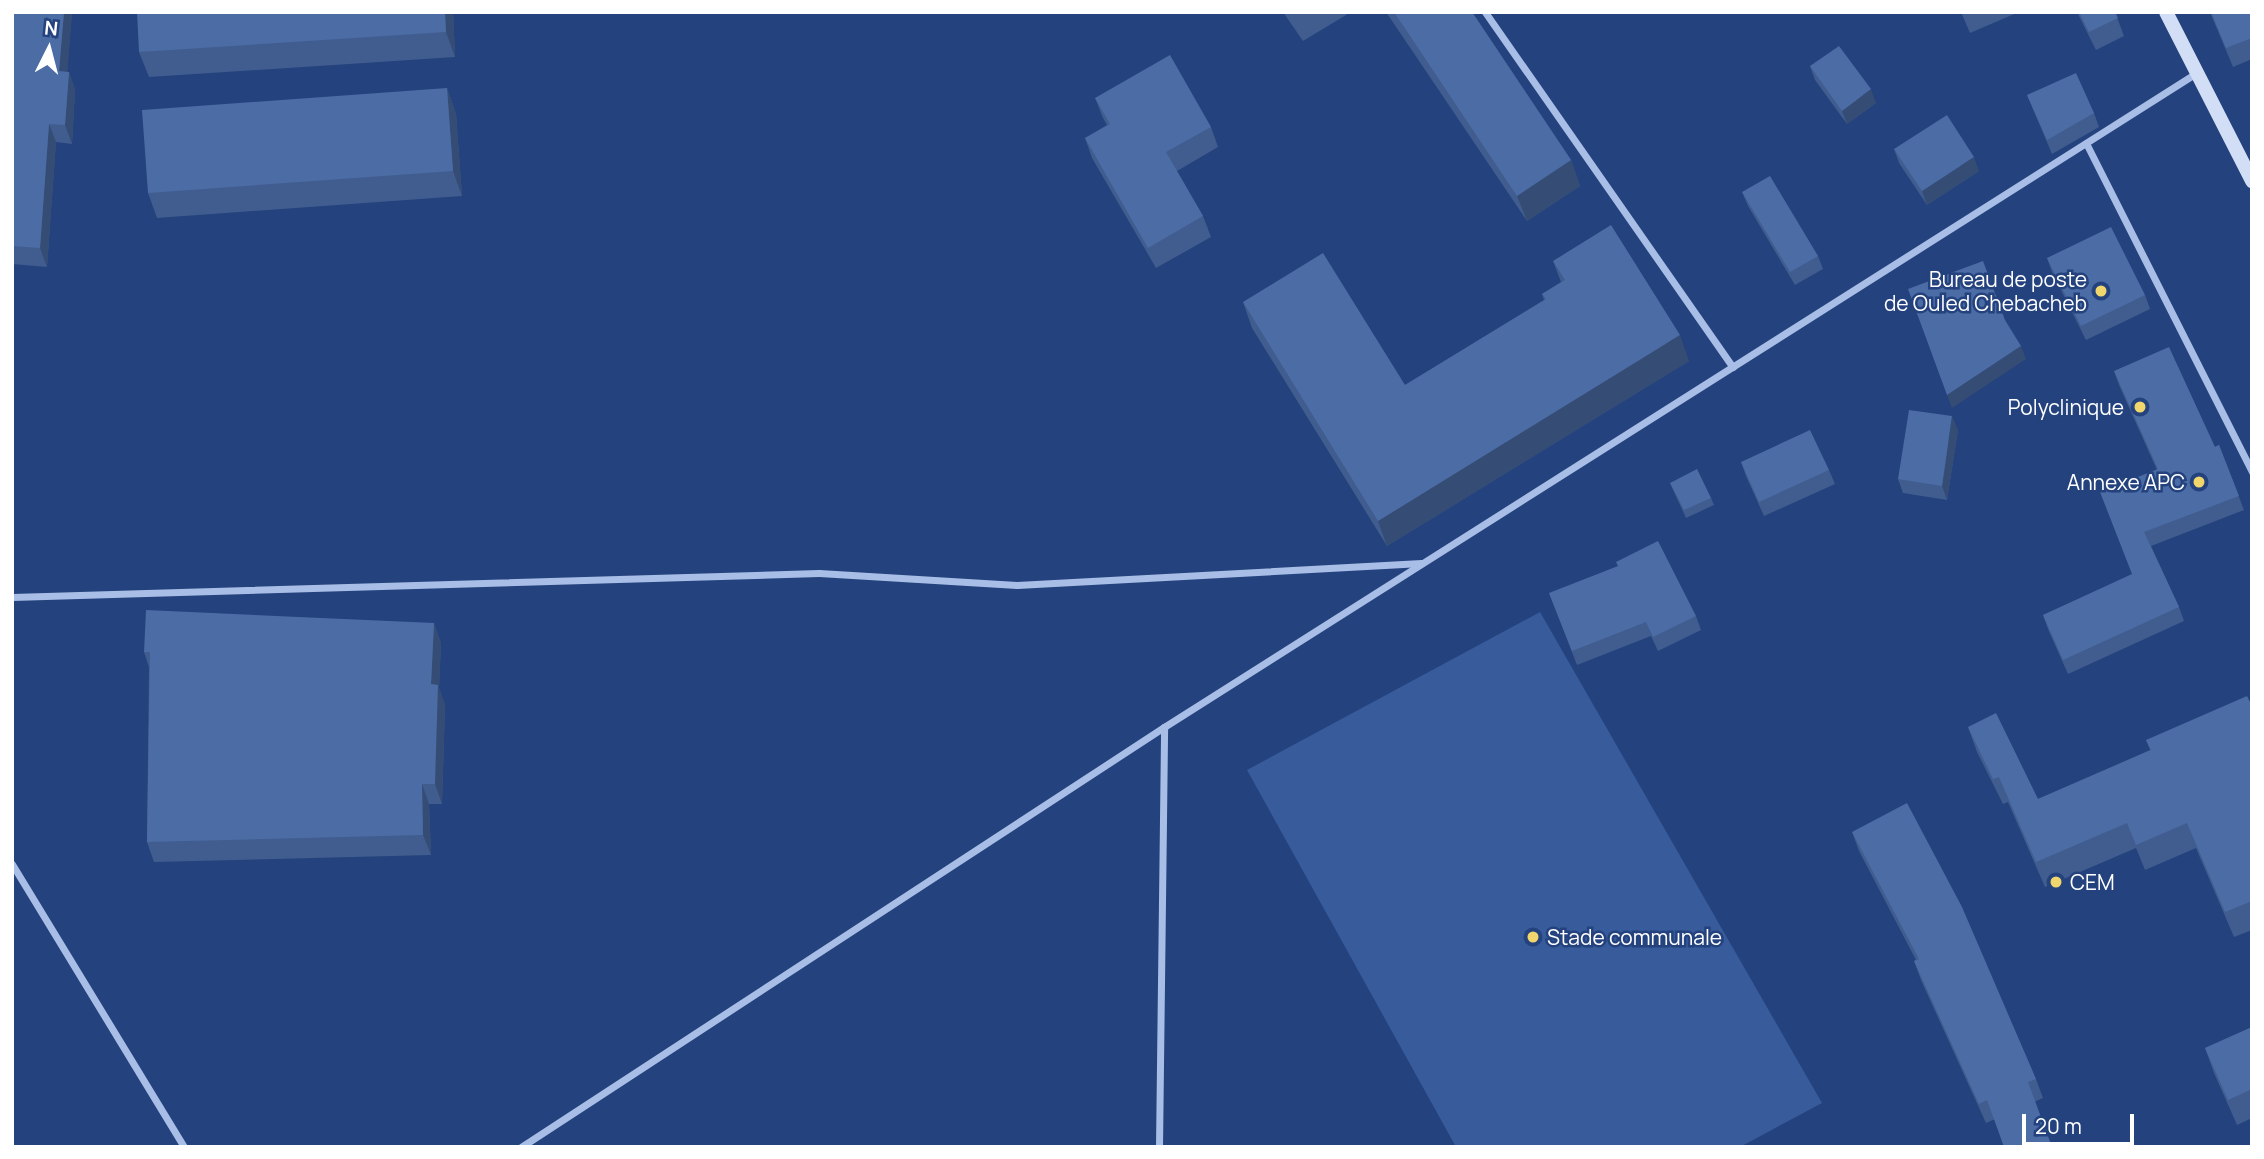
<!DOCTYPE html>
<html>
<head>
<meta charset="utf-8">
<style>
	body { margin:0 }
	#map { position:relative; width:2264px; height:1159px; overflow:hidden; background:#24427d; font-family:Manrope,sans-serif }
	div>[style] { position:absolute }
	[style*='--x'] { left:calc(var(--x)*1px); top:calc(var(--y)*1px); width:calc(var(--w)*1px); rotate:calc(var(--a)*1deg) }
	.green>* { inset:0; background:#375b9b }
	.minor>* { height:7px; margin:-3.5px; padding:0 3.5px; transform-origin:3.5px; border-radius:3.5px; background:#a8bee6 }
	.secondary>* { height:14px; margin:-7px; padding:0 7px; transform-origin:7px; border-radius:7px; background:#d2def5 }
	.wall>* { inset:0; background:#415d8f }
	.shaded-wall>* { inset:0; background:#354c74 }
	.building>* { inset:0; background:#4c6ca6 }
	.dots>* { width:19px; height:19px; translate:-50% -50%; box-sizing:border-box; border:4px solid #24427d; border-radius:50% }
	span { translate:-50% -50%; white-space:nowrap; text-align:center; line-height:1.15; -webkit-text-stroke:5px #24427d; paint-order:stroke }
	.poi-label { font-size:21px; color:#fff }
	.right { translate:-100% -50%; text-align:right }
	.left { translate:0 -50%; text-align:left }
	.frame { position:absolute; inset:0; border:14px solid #fff; pointer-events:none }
	.north { position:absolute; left:14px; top:14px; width:70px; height:70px; -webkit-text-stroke:5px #24427d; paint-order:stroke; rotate:6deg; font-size:19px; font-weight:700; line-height:28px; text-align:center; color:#fff }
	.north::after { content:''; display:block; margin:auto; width:24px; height:32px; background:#fff; clip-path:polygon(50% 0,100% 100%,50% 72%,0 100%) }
	.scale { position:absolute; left:2022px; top:1114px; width:112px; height:32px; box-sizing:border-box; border:4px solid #fff; border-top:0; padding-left:9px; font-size:21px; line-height:24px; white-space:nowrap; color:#fff; -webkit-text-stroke:5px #24427d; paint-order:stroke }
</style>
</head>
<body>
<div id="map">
	<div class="green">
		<i style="clip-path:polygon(1540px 612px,1822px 1103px,1740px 1147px,1456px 1147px,1247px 770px)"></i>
	</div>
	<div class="minor">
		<i style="--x:1485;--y:12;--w:433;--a:55.1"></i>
		<i style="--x:2086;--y:143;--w:369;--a:63.2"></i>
		<i style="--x:12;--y:597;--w:807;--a:-1.7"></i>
		<i style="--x:819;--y:573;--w:198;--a:3.5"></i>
		<i style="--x:1017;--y:585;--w:405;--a:-3.1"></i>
		<i style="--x:12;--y:864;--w:331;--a:58.7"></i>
		<i style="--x:521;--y:1147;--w:768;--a:-33.15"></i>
		<i style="--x:1164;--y:727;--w:1222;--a:-32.36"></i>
		<i style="--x:1159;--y:1147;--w:420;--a:-89.3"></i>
	</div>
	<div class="secondary">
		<i style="--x:2166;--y:12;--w:190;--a:63"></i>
	</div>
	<div class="wall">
		<i style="clip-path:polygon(12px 12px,72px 12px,67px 72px,69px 72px,75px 90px,72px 144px,56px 142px,47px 267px,12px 264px)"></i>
		<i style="clip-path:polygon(453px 12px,455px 57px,149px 77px,139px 52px)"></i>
		<i style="clip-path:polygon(1283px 12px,1351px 12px,1303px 41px)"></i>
		<i style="clip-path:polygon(1386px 12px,1472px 12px,1571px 160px,1580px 186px,1527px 221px)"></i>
		<i style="clip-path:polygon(1961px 12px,2019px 12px,1970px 33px)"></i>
		<i style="clip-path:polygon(2077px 12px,2115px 12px,2124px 36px,2096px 50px)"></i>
		<i style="clip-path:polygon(2210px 12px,2252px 12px,2252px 59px,2233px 67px)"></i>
		<i style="clip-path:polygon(1810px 66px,1876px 103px,1847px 124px,1815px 80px)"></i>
		<i style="clip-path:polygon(447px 88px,456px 114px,462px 196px,157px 218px,148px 193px)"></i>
		<i style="clip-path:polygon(2027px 95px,2094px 113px,2099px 127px,2052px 154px)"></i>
		<i style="clip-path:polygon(1095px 98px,1211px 127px,1218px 147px,1177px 171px,1203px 216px,1211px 237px,1156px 268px,1092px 158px,1085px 138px,1107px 125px,1103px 118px)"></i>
		<i style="clip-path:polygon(1894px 149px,1979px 171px,1927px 205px,1899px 163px)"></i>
		<i style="clip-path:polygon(1742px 192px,1818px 256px,1823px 269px,1795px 285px,1748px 206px)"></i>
		<i style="clip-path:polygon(2047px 258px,2145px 295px,2150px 309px,2086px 340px,2052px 272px)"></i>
		<i style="clip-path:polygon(1553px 261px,1689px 361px,1387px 546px,1252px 328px,1243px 302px,1405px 385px,1544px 300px,1542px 294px,1561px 282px)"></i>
		<i style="clip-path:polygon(2114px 371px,2215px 447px,2219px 445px,2244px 510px,2151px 546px,2179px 607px,2184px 621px,2068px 674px,2048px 629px,2043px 615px,2132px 575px,2157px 470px,2119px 385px)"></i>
		<i style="clip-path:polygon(1958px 430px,1947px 500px,1903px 493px,1898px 479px)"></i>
		<i style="clip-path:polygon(1741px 462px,1829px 470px,1835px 484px,1764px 516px,1746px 476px)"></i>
		<i style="clip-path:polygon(1670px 483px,1711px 498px,1714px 505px,1686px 518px)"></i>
		<i style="clip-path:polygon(1549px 593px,1696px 616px,1701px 630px,1658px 651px,1651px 636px,1577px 665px)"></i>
		<i style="clip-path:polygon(434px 623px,441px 643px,439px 688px,445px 705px,442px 804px,429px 804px,431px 855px,154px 862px,147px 842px,149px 667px,144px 652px)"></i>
		<i style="clip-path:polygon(2252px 706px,2252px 930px,2234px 937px,2196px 848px,2145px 870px,2136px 848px,2045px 887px,2008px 802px,2003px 804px,1977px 752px,1968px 727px,2038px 799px,2150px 750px,2146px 740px)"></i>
		<i style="clip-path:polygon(1852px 832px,2036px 1079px,2043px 1098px,1986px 1123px,1921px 980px,1914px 961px,1916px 960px,1859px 851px)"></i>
		<i style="clip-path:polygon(2252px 1027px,2252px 1118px,2237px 1125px,2214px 1073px,2205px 1048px)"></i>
	</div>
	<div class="shaded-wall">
		<i style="clip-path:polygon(64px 12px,72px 12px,66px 90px,59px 71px)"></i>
		<i style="clip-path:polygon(445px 12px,453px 12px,455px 57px,446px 32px)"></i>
		<i style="clip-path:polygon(69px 72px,75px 90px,72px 144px,65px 125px)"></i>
		<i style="clip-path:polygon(447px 88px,456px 114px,462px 196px,453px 171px)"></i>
		<i style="clip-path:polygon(1871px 89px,1876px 103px,1847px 124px,1842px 111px)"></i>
		<i style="clip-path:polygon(49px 124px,56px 142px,47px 267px,40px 248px)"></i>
		<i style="clip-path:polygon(1974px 157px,1979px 171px,1927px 205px,1922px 191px)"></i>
		<i style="clip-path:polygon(1571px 160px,1580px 186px,1527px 221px,1517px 196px)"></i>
		<i style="clip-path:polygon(1680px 335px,1689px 361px,1387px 546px,1378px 521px)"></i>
		<i style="clip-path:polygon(2021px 346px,2026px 359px,1952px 408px,1947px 395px)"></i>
		<i style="clip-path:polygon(1952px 416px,1958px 430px,1947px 500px,1942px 486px)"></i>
		<i style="clip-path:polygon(434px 623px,441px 643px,439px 688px,445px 705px,442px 804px,435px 784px,431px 684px)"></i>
		<i style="clip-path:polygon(422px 784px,429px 804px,431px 855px,423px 835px)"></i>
	</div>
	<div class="building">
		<i style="clip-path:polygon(12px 12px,64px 12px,59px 71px,69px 72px,65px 125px,49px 124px,40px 248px,12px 246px)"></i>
		<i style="clip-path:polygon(137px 12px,445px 12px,446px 32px,139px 52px)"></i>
		<i style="clip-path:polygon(1394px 12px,1472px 12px,1571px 160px,1517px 196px)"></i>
		<i style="clip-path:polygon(2079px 12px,2115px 12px,2118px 18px,2089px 32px)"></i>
		<i style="clip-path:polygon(2211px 12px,2252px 12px,2252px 38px,2226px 48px)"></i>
		<i style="clip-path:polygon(1839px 46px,1871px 89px,1842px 111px,1810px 66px)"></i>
		<i style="clip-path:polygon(1170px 55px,1211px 127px,1166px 152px,1203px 216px,1148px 248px,1085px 138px,1110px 124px,1095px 98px)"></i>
		<i style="clip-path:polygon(2076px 73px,2094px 113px,2047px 140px,2027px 95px)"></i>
		<i style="clip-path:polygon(447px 88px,453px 171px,148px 193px,142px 110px)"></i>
		<i style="clip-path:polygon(1947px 115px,1974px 157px,1922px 191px,1894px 149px)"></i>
		<i style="clip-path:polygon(1770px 176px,1818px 256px,1790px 272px,1742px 192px)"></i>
		<i style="clip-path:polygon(1611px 225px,1680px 335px,1378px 521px,1243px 302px,1323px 253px,1405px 385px,1546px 299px,1542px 294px,1565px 280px,1553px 261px)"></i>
		<i style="clip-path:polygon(2111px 227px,2145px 295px,2081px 326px,2047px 258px)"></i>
		<i style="clip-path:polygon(1983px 261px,2005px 320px,2021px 346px,1947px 395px,1908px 289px)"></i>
		<i style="clip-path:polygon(2169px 347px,2215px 447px,2219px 445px,2239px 496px,2144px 532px,2179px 607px,2063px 660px,2043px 615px,2132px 574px,2100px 492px,2158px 469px,2114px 371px)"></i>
		<i style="clip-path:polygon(1909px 410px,1952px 416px,1942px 486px,1898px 479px)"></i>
		<i style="clip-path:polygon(1810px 430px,1829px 470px,1759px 502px,1741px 462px)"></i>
		<i style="clip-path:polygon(1697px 469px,1711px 498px,1684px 510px,1670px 483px)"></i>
		<i style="clip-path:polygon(1658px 541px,1696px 616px,1653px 637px,1646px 622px,1572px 651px,1549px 593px,1618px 566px,1616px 562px)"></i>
		<i style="clip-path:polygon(146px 610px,434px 623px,431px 684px,438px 685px,435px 784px,422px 784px,423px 835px,147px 842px,150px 652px,144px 652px)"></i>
		<i style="clip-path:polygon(2247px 696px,2252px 706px,2252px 901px,2225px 912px,2187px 823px,2136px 845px,2127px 823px,2036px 862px,1999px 777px,1993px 779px,1968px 727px,1996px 713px,2038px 799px,2151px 750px,2146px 740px)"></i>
		<i style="clip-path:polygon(1907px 803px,1962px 907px,2036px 1079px,2028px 1082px,2052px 1147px,2004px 1147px,1987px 1100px,1979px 1104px,1914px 961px,1919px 959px,1852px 832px)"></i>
		<i style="clip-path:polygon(2252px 1027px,2252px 1089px,2228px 1100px,2205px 1048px)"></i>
	</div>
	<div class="dots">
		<i style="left:2101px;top:291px;background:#f0d66c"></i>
		<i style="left:2140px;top:407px;background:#f0d66c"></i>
		<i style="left:2199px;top:482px;background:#f0d66c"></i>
		<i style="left:2056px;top:882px;background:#f0d66c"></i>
		<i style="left:1533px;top:937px;background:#f0d66c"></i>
	</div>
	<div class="poi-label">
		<span class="right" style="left:2087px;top:291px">Bureau de poste<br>de Ouled Chebacheb</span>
		<span class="right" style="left:2124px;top:407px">Polyclinique</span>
		<span class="right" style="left:2185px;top:482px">Annexe APC</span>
		<span class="left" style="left:2070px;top:882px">CEM</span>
		<span class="left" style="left:1547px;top:937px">Stade communale</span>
	</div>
	<div class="frame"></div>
	<div class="north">N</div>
	<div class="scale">20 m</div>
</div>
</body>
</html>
